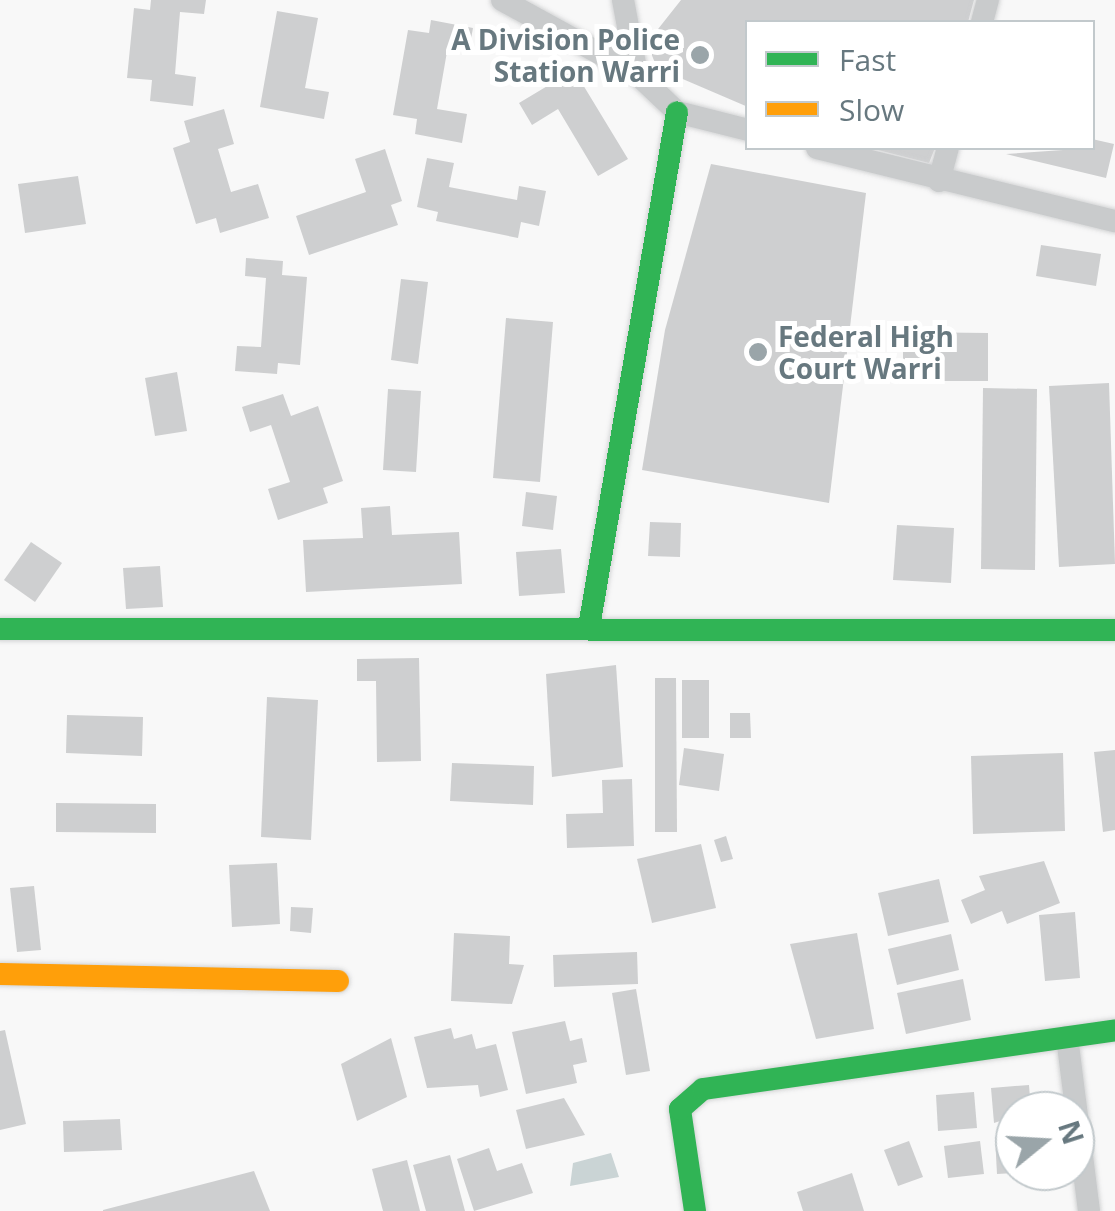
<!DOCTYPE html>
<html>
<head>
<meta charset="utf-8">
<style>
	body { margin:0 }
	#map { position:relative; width:1115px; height:1211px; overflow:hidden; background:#f8f8f8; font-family:"Open Sans",sans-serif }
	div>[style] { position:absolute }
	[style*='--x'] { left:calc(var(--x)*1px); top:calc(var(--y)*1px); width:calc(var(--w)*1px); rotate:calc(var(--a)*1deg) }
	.water>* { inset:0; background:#cad4d5 }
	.building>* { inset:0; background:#cecfd0 }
	.roads { filter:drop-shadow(0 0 2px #d3d4d5) drop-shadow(0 0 2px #d3d4d5) }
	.street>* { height:22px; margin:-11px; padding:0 11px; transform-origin:11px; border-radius:11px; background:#c9cbcc }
	.fast>* { height:22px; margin:-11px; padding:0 11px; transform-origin:11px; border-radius:11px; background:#30b455 }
	.slow>* { height:22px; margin:-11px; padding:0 11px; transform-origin:11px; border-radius:11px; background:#ff9f0a }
	.dots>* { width:28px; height:28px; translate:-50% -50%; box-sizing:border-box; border:5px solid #fff; border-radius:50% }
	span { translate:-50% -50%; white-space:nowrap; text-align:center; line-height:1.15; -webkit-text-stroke:10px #fff; paint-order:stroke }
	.poi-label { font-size:28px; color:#67787f; font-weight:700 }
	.right { translate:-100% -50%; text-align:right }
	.left { translate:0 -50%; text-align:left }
	.legend { position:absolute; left:745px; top:20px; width:350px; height:130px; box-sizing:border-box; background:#fff; border:2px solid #c2c9cc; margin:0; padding:12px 18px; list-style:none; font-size:30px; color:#67787f }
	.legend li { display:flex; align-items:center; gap:20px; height:50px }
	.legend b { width:50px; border:2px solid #c2c9cc }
	.north { position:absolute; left:995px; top:1091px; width:100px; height:100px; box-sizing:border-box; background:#fff; border:2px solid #c2c9cc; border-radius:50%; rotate:72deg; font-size:28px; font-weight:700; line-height:40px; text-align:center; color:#67787f }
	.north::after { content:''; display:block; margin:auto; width:35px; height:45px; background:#9aa5a9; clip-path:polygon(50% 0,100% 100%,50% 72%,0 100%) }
</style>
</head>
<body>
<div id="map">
	<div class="water">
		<i style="clip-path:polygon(611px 1153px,619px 1177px,570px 1186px,573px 1163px)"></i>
	</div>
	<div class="building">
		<i style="clip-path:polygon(151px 0,206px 0,204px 14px,180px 12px,175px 74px,196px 77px,193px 106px,150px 101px,152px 80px,127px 78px,134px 8px,150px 10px)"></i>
		<i style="clip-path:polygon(681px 0,974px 0,968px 22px,748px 22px,748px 107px,657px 68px,647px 43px)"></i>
		<i style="clip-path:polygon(277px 11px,318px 18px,305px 88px,329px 92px,324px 119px,260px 107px)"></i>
		<i style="clip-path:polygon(431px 20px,473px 28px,469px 50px,448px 46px,437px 109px,467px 114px,462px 143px,415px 134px,417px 119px,393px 115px,408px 30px,429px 33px)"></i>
		<i style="clip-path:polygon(574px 70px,628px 159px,598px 176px,558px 109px,532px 125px,519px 103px)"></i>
		<i style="clip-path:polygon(224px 109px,234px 144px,218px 149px,231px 192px,258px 184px,269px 218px,220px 233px,216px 218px,196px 224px,173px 148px,190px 142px,184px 121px)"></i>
		<i style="clip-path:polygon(1092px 139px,1114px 144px,1106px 178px,1006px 154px,1092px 148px)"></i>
		<i style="clip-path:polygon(870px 148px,935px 148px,929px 163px)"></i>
		<i style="clip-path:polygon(385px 149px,402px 201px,391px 205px,398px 225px,309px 255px,296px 216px,366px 192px,355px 159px)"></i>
		<i style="clip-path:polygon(427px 158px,454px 163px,449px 187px,517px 200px,519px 186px,546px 191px,539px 226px,521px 222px,518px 238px,436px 221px,438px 212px,417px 207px)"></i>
		<i style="clip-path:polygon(711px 164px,866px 193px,829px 503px,642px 470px,665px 330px)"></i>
		<i style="clip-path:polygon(78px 176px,86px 224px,25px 233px,18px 184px)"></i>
		<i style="clip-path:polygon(1041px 245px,1101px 254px,1096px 286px,1036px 276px)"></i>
		<i style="clip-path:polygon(246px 258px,283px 261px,282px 275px,307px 277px,300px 365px,278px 363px,277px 374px,235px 371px,237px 346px,261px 347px,266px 278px,245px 276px)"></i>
		<i style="clip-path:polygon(401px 279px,428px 282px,418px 364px,391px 360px)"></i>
		<i style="clip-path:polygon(506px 318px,553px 322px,540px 482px,493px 478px)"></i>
		<i style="clip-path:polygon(903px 332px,988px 333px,988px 381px,903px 381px)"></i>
		<i style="clip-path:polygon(177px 372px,187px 431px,155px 436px,145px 378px)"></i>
		<i style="clip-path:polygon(1109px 383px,1115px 564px,1059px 567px,1049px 386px)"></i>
		<i style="clip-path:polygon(983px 388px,1037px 389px,1035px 570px,981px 569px)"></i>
		<i style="clip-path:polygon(388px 389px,421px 391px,416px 472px,383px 470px)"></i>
		<i style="clip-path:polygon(283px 394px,291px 416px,318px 406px,343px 481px,323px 488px,328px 503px,278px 520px,268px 489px,290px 482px,271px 425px,250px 432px,242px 407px)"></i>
		<i style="clip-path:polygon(526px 492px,557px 496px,553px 530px,522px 526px)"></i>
		<i style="clip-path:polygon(390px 506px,392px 535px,459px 532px,462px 584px,306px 592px,303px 540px,363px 538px,361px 508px)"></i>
		<i style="clip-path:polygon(650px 522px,681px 523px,680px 557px,648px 556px)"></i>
		<i style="clip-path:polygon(897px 525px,954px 528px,951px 583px,893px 580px)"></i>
		<i style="clip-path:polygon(31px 542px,62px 563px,35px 602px,4px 580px)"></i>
		<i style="clip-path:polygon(561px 549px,565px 593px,519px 596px,516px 552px)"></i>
		<i style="clip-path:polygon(160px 566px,163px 607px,126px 609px,123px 568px)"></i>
		<i style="clip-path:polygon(419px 658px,421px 761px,377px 762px,376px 681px,357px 681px,357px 659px)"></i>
		<i style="clip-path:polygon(616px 665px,623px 767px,552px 777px,546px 674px)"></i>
		<i style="clip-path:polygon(655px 678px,676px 678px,677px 832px,655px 832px)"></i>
		<i style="clip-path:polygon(682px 680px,709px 680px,709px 738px,682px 738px)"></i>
		<i style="clip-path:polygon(267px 697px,318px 700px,311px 840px,261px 837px)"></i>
		<i style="clip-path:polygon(730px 713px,750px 713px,751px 738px,730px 738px)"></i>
		<i style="clip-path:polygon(67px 715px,143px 717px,142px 756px,66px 753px)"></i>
		<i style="clip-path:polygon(684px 748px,724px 754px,719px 791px,679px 785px)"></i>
		<i style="clip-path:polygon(1115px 750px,1115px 830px,1103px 832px,1094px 752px)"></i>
		<i style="clip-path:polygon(1063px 753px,1065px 831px,973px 834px,971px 756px)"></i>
		<i style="clip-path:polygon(452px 763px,534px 766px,533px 805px,450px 801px)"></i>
		<i style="clip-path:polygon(632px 779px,634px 846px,567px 848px,566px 814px,603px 813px,602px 780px)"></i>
		<i style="clip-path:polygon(56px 803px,156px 804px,156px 833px,56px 832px)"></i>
		<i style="clip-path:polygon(726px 836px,733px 859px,721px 862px,714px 840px)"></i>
		<i style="clip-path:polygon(701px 844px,716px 908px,652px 923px,637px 859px)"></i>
		<i style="clip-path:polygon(1044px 861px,1060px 903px,1007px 924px,1002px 911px,971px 924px,961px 900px,985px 890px,979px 876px)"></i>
		<i style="clip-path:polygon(277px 863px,280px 924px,232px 927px,229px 865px)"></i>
		<i style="clip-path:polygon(939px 879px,949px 922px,888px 936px,878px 893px)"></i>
		<i style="clip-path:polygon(34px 886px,41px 950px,17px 952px,10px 888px)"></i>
		<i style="clip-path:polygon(291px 907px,313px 908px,311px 933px,290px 931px)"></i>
		<i style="clip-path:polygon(1075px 912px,1080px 978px,1045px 981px,1039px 915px)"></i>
		<i style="clip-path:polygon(454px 933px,510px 936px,509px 964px,524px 965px,512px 1004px,451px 1001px)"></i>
		<i style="clip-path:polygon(857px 933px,874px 1029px,816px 1039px,790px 944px)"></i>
		<i style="clip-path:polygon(951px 934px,959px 970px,897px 985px,888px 949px)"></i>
		<i style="clip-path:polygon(637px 952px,638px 984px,554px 987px,553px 955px)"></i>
		<i style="clip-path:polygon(963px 979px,971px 1020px,906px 1034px,897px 993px)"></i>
		<i style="clip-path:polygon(636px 989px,650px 1071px,626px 1075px,612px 993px)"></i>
		<i style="clip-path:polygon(565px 1021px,570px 1041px,582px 1038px,587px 1062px,573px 1065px,577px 1083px,526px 1094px,512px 1032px)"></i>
		<i style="clip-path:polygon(451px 1028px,454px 1039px,472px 1034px,476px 1049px,496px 1044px,508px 1090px,480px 1097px,478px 1085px,427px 1088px,414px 1037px)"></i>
		<i style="clip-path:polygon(5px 1030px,26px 1124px,0 1130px,0 1031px)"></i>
		<i style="clip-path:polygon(391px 1038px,407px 1097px,357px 1121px,341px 1064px)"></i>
		<i style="clip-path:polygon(1029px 1085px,1031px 1111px,994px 1123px,991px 1088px)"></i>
		<i style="clip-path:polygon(974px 1092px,977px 1128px,938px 1131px,936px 1095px)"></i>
		<i style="clip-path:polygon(564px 1098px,585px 1135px,526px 1149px,516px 1110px)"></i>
		<i style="clip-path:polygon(120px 1119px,122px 1150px,64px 1152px,63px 1121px)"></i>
		<i style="clip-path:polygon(1015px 1136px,1015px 1173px,997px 1174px,995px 1137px)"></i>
		<i style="clip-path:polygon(909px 1141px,923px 1177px,898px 1186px,884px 1150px)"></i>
		<i style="clip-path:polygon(980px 1141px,984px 1174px,948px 1178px,944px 1146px)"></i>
		<i style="clip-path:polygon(489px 1148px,497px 1171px,522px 1163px,533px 1193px,474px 1211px,457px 1159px)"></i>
		<i style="clip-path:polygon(450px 1155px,465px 1211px,426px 1211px,413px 1165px)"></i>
		<i style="clip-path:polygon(407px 1160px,420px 1211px,383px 1211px,372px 1169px)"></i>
		<i style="clip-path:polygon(254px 1171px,270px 1211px,103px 1211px,103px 1210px)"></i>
		<i style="clip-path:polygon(852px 1173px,864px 1211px,803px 1211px,797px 1192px)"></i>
	</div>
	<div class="roads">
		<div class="street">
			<i style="--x:502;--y:0;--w:154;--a:28.7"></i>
			<i style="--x:637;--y:74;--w:55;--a:43.5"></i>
			<i style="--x:677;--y:112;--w:73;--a:14.2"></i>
			<i style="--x:623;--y:0;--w:75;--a:79.3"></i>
			<i style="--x:982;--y:22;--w:23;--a:-75"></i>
			<i style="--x:817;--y:148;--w:307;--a:13.8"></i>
			<i style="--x:939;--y:181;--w:34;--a:-75"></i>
			<i style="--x:1067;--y:1037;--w:175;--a:82.8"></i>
		</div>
		<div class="fast">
			<i style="--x:589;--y:627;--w:522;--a:-80.3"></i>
			<i style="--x:0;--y:629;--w:1115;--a:0.05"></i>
			<i style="--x:695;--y:1211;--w:103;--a:-98.4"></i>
			<i style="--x:680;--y:1109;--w:30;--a:-41"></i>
			<i style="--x:703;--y:1089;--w:416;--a:-8.1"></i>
		</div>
		<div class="slow">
			<i style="--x:0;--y:974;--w:338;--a:1.2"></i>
		</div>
	</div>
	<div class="dots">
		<i style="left:700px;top:55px;background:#9aa5a9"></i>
		<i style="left:758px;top:352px;background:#9aa5a9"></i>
	</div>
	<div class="poi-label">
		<span class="right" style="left:680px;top:55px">A Division Police<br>Station Warri</span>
		<span class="left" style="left:778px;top:352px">Federal High<br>Court Warri</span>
	</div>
	<ul class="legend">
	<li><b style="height:12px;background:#30b455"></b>Fast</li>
	<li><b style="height:12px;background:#ff9f0a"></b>Slow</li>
	</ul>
	<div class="north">N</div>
</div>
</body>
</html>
